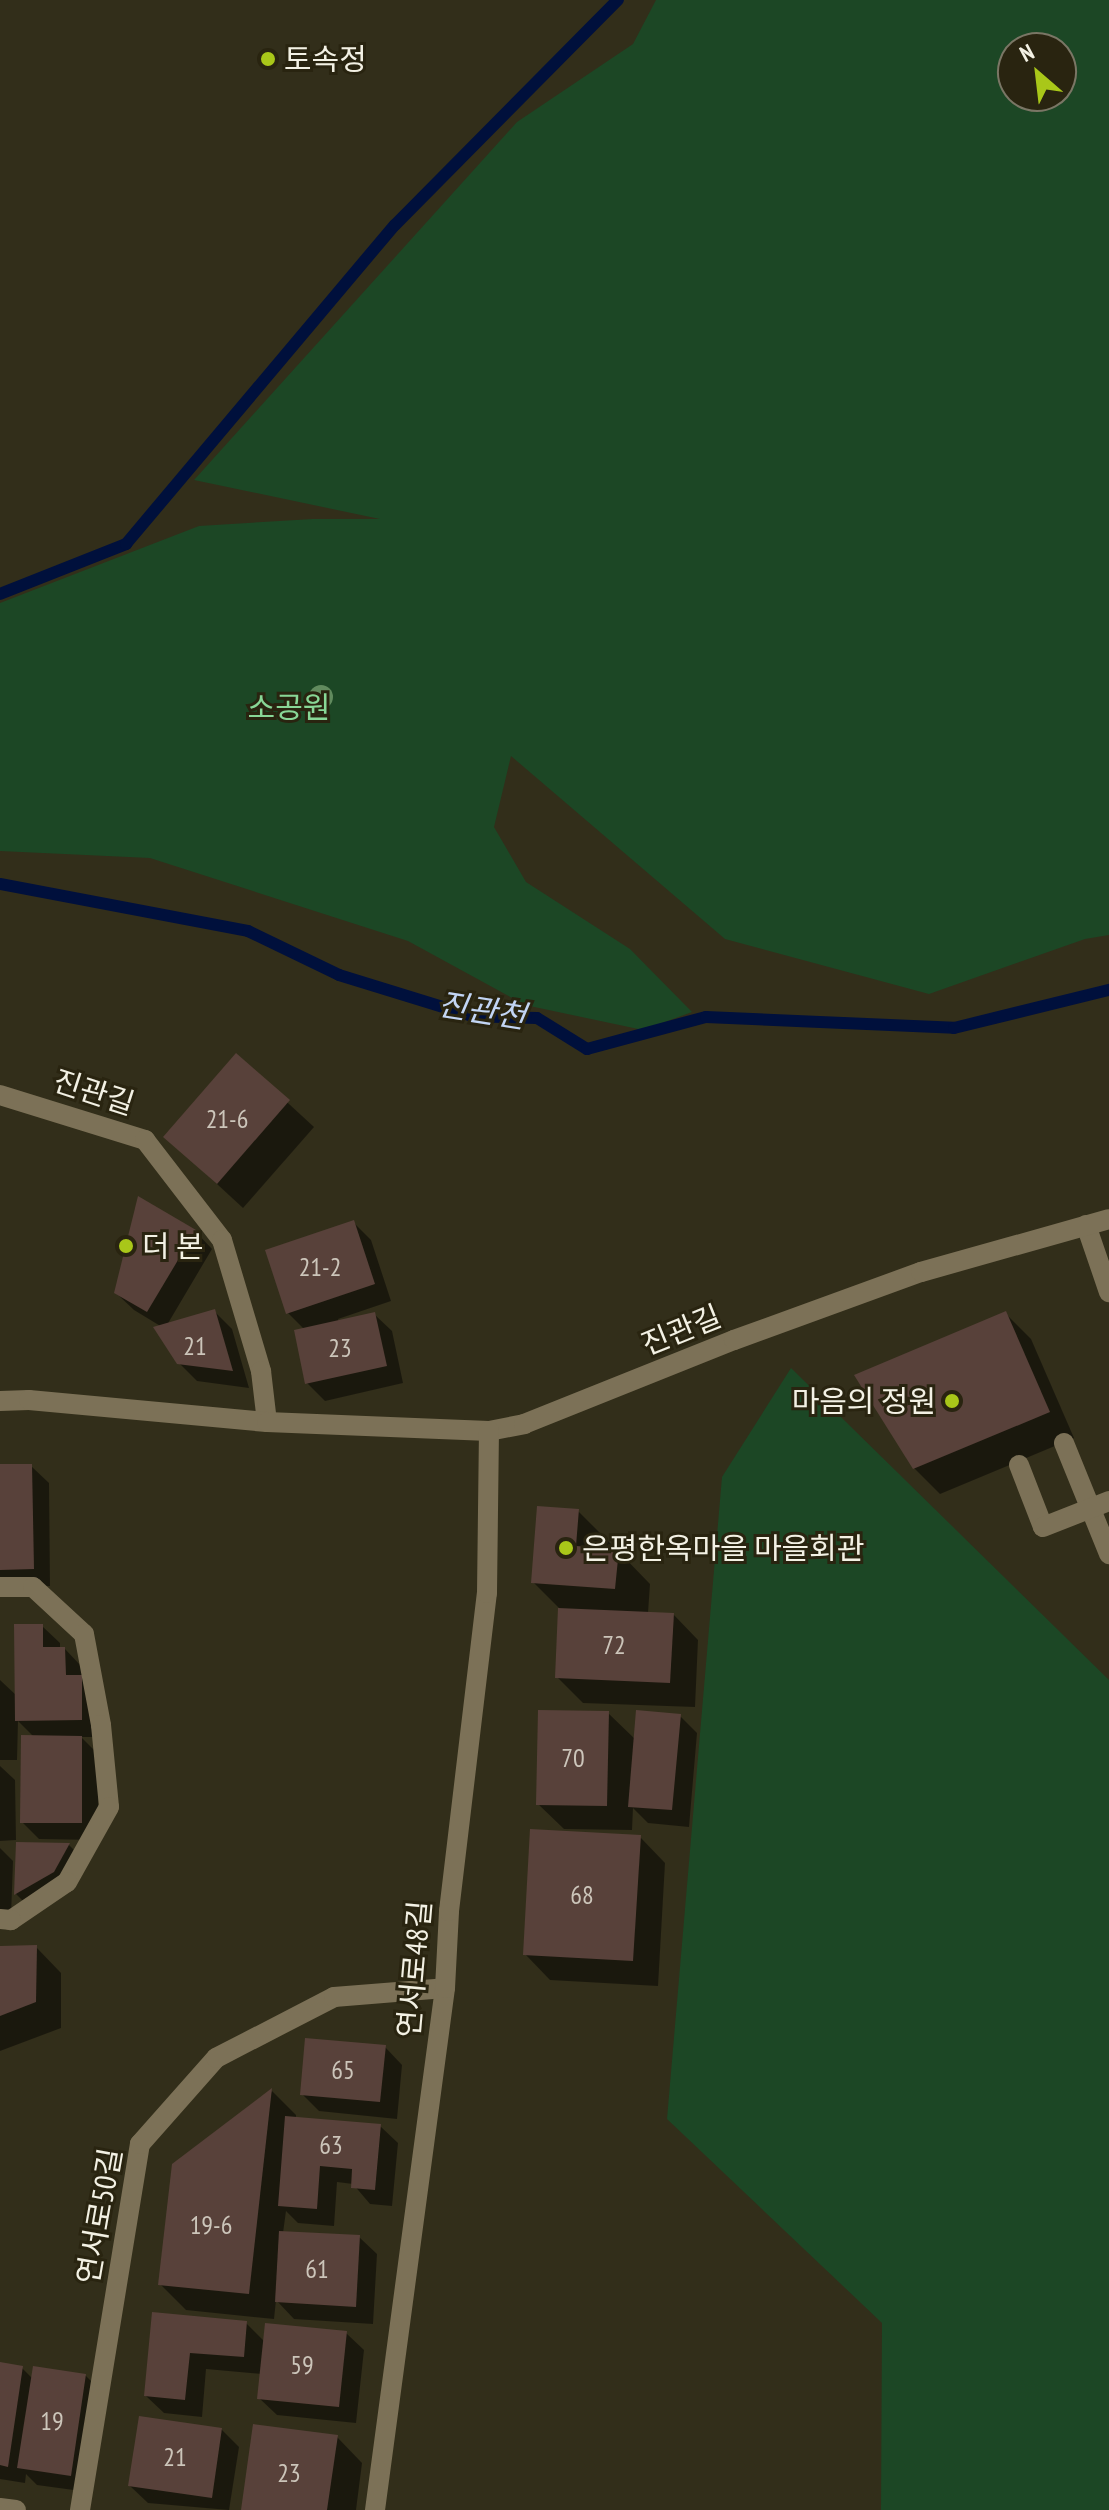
<!DOCTYPE html>
<html>
<head>
<meta charset="utf-8">
<style>
	body { margin:0 }
	#map { position:relative; width:1109px; height:2510px; overflow:hidden; background:#322e1a; font-family:"PT Sans Narrow","Noto Sans KR",sans-serif }
	div>[style] { position:absolute }
	[style*='--x'] { left:calc(var(--x)*1px); top:calc(var(--y)*1px); width:calc(var(--w)*1px); rotate:calc(var(--a)*1deg) }
	.green>* { inset:0; background:#1c4725 }
	.shadow>* { inset:0; background:#0007 }
	.stream>* { height:12px; margin:-6px; padding:0 6px; transform-origin:6px; border-radius:6px; background:#00103c }
	.building>* { inset:0; background:#58413a }
	.minor>* { height:20px; margin:-10px; padding:0 10px; transform-origin:10px; border-radius:10px; background:#7c7157 }
	.trees>* { width:24px; height:24px; margin:-12px; border-radius:50%; background:#618b5e }
	.dots>* { width:22px; height:22px; translate:-50% -50%; box-sizing:border-box; border:4px solid #292410; border-radius:50% }
	span { translate:-50% -50%; white-space:nowrap; text-align:center; line-height:1.15; -webkit-text-stroke:6px #292410; paint-order:stroke }
	.number-label { font-size:26px; color:#ccc5ba }
	.number-label span { -webkit-text-stroke-width:0 }
	.poi-label { font-size:30px; color:#f3f1e4 }
	.left { translate:0 -50%; text-align:left }
	.right { translate:-100% -50%; text-align:right }
	.park-label { font-size:30px; color:#88d796 }
	.street-label { font-size:30px; color:#f3f1e4 }
	.water-label { font-size:32px; color:#c2d5f4; font-style:italic }
	.north { position:absolute; left:997px; top:32px; width:80px; height:80px; box-sizing:border-box; background:#292410; border:2px solid #7a7665; border-radius:50%; rotate:332deg; font-size:22px; font-weight:700; line-height:32px; text-align:center; color:#f3f1e4 }
	.north::after { content:''; display:block; margin:auto; width:28px; height:36px; background:#a9c719; clip-path:polygon(50% 0,100% 100%,50% 72%,0 100%) }
</style>
</head>
<body>
<div id="map">
	<div class="green">
		<i style="clip-path:polygon(evenodd,656px 0,1109px 0,1109px 935px,1085px 939px,929px 994px,725px 939px,511px 756px,494px 827px,526px 882px,630px 949px,692px 1012px,643px 1030px,525px 1005px,408px 941px,150px 858px,0 851px,0 603px,199px 526px,313px 519px,380px 519px,194px 480px,517px 122px,633px 44px,656px 0,1061px 48px,1061px 96px,1013px 96px,1013px 48px,1061px 48px)"></i>
		<i style="clip-path:polygon(791px 1368px,1109px 1680px,1109px 2510px,881px 2510px,882px 2323px,667px 2119px,722px 1477px)"></i>
	</div>
	<div class="shadow">
		<i style="clip-path:polygon(237px 1056px,314px 1127px,243px 1208px,166px 1137px)"></i>
		<i style="clip-path:polygon(353px 1222px,371px 1240px,391px 1301px,338px 1319px,339px 1322px,374px 1314px,392px 1331px,403px 1383px,325px 1401px,307px 1383px,305px 1330px,288px 1313px)"></i>
		<i style="clip-path:polygon(195px 1231px,212px 1249px,167px 1325px,214px 1311px,232px 1329px,249px 1388px,197px 1381px,179px 1363px,162px 1327px,134px 1310px,116px 1293px)"></i>
		<i style="clip-path:polygon(1005px 1313px,1031px 1339px,1074px 1438px,940px 1494px,914px 1468px)"></i>
		<i style="clip-path:polygon(0 1466px,31px 1466px,49px 1483px,50px 1586px,0 1586px)"></i>
		<i style="clip-path:polygon(578px 1511px,611px 1544px,610px 1551px,618px 1551px,650px 1584px,648px 1613px,673px 1614px,698px 1640px,695px 1707px,583px 1703px,557px 1677px,560px 1609px,533px 1582px)"></i>
		<i style="clip-path:polygon(42px 1626px,60px 1643px,60px 1649px,65px 1649px,82px 1667px,99px 1737px,81px 1737px,99px 1755px,98px 1840px,39px 1839px,22px 1822px,34px 1737px,18px 1721px,17px 1760px,0 1760px,0 1680px,17px 1696px)"></i>
		<i style="clip-path:polygon(608px 1713px,636px 1740px,680px 1716px,697px 1733px,689px 1827px,648px 1823px,633px 1808px,632px 1830px,564px 1829px,538px 1804px)"></i>
		<i style="clip-path:polygon(0 1766px,15px 1780px,16px 1840px,0 1841px)"></i>
		<i style="clip-path:polygon(640px 1837px,665px 1863px,658px 1986px,550px 1980px,525px 1954px)"></i>
		<i style="clip-path:polygon(18px 1844px,69px 1845px,86px 1862px,33px 1911px,16px 1894px)"></i>
		<i style="clip-path:polygon(0 1848px,13px 1861px,11px 1916px,0 1916px)"></i>
		<i style="clip-path:polygon(36px 1947px,61px 1973px,61px 2028px,0 2051px,0 1948px)"></i>
		<i style="clip-path:polygon(385px 2047px,402px 2065px,397px 2119px,319px 2111px,302px 2094px)"></i>
		<i style="clip-path:polygon(272px 2091px,296px 2115px,296px 2119px,380px 2126px,398px 2143px,392px 2206px,370px 2204px,353px 2184px,337px 2182px,334px 2226px,298px 2223px,286px 2211px,283px 2233px,359px 2237px,377px 2254px,373px 2324px,294px 2319px,276px 2300px,274px 2319px,186px 2310px,160px 2284px)"></i>
		<i style="clip-path:polygon(154px 2314px,246px 2323px,265px 2342px,346px 2333px,364px 2350px,356px 2423px,277px 2415px,259px 2398px,262px 2374px,206px 2369px,202px 2417px,164px 2413px,146px 2396px)"></i>
		<i style="clip-path:polygon(0 2364px,22px 2368px,33px 2379px,86px 2376px,103px 2393px,88px 2492px,37px 2485px,26px 2474px,25px 2483px,0 2479px)"></i>
		<i style="clip-path:polygon(221px 2429px,239px 2447px,229px 2510px,148px 2503px,130px 2486px)"></i>
		<i style="clip-path:polygon(337px 2437px,362px 2463px,356px 2510px,243px 2510px)"></i>
	</div>
	<div class="stream">
		<i style="--x:0;--y:594;--w:136;--a:-21.6"></i>
		<i style="--x:126;--y:544;--w:417;--a:-49.9"></i>
		<i style="--x:395;--y:225;--w:317;--a:-45.3"></i>
		<i style="--x:0;--y:884;--w:252;--a:10.7"></i>
		<i style="--x:248;--y:931;--w:101;--a:25.8"></i>
		<i style="--x:339;--y:975;--w:139;--a:17.1"></i>
		<i style="--x:472;--y:1016;--w:65;--a:1.8"></i>
		<i style="--x:537;--y:1018;--w:59;--a:31.8"></i>
		<i style="--x:587;--y:1049;--w:123;--a:-15.1"></i>
		<i style="--x:706;--y:1017;--w:248;--a:2.5"></i>
		<i style="--x:954;--y:1028;--w:160;--a:-13.8"></i>
	</div>
	<div class="building">
		<i style="clip-path:polygon(236px 1053px,290px 1100px,217px 1184px,163px 1137px)"></i>
		<i style="clip-path:polygon(138px 1196px,196px 1230px,147px 1312px,114px 1293px)"></i>
		<i style="clip-path:polygon(354px 1220px,375px 1284px,286px 1314px,265px 1250px)"></i>
		<i style="clip-path:polygon(215px 1309px,233px 1371px,177px 1364px,153px 1327px)"></i>
		<i style="clip-path:polygon(1006px 1311px,1050px 1412px,913px 1469px,854px 1375px)"></i>
		<i style="clip-path:polygon(375px 1312px,387px 1366px,305px 1384px,294px 1330px)"></i>
		<i style="clip-path:polygon(0 1464px,32px 1464px,34px 1569px,0 1570px)"></i>
		<i style="clip-path:polygon(537px 1506px,579px 1509px,576px 1546px,619px 1549px,615px 1589px,531px 1583px)"></i>
		<i style="clip-path:polygon(558px 1608px,674px 1613px,670px 1683px,555px 1678px)"></i>
		<i style="clip-path:polygon(14px 1624px,43px 1624px,43px 1647px,65px 1647px,66px 1675px,82px 1675px,82px 1720px,15px 1721px)"></i>
		<i style="clip-path:polygon(538px 1710px,609px 1711px,607px 1806px,536px 1805px)"></i>
		<i style="clip-path:polygon(636px 1710px,681px 1714px,672px 1810px,628px 1807px)"></i>
		<i style="clip-path:polygon(21px 1735px,82px 1736px,82px 1823px,20px 1823px)"></i>
		<i style="clip-path:polygon(530px 1829px,641px 1835px,633px 1961px,523px 1955px)"></i>
		<i style="clip-path:polygon(16px 1842px,70px 1843px,54px 1872px,14px 1895px)"></i>
		<i style="clip-path:polygon(37px 1945px,36px 2002px,0 2016px,0 1946px)"></i>
		<i style="clip-path:polygon(305px 2038px,386px 2045px,380px 2102px,300px 2095px)"></i>
		<i style="clip-path:polygon(272px 2088px,249px 2294px,158px 2285px,172px 2164px)"></i>
		<i style="clip-path:polygon(285px 2116px,381px 2124px,375px 2190px,351px 2188px,352px 2169px,320px 2166px,317px 2209px,278px 2206px)"></i>
		<i style="clip-path:polygon(279px 2231px,360px 2235px,356px 2307px,275px 2302px)"></i>
		<i style="clip-path:polygon(152px 2312px,247px 2321px,244px 2357px,190px 2353px,185px 2400px,144px 2396px)"></i>
		<i style="clip-path:polygon(265px 2323px,347px 2331px,339px 2407px,257px 2399px)"></i>
		<i style="clip-path:polygon(0 2362px,23px 2366px,8px 2467px,0 2465px)"></i>
		<i style="clip-path:polygon(33px 2366px,86px 2374px,71px 2476px,17px 2468px)"></i>
		<i style="clip-path:polygon(139px 2416px,222px 2428px,212px 2498px,128px 2486px)"></i>
		<i style="clip-path:polygon(253px 2424px,338px 2435px,327px 2510px,241px 2510px)"></i>
	</div>
	<div class="minor">
		<i style="--x:0;--y:1095;--w:152;--a:17.2"></i>
		<i style="--x:145;--y:1140;--w:126;--a:52.4"></i>
		<i style="--x:222;--y:1240;--w:137;--a:73.4"></i>
		<i style="--x:261;--y:1371;--w:51;--a:83.3"></i>
		<i style="--x:1086;--y:1225;--w:71;--a:71.1"></i>
		<i style="--x:0;--y:1401;--w:29;--a:-2"></i>
		<i style="--x:29;--y:1400;--w:239;--a:5.3"></i>
		<i style="--x:267;--y:1422;--w:222;--a:2.3"></i>
		<i style="--x:489;--y:1431;--w:36;--a:-11"></i>
		<i style="--x:524;--y:1424;--w:226;--a:-21.8"></i>
		<i style="--x:734;--y:1340;--w:199;--a:-20"></i>
		<i style="--x:921;--y:1272;--w:195;--a:-15.7"></i>
		<i style="--x:1064;--y:1443;--w:120;--a:67.9"></i>
		<i style="--x:1019;--y:1465;--w:66;--a:68.8"></i>
		<i style="--x:1043;--y:1527;--w:71;--a:-21.5"></i>
		<i style="--x:0;--y:1587;--w:33;--a:0"></i>
		<i style="--x:33;--y:1587;--w:69;--a:42.7"></i>
		<i style="--x:84;--y:1634;--w:93;--a:79.4"></i>
		<i style="--x:101;--y:1725;--w:82;--a:84.4"></i>
		<i style="--x:109;--y:1807;--w:86;--a:119.2"></i>
		<i style="--x:67;--y:1882;--w:68;--a:145.8"></i>
		<i style="--x:11;--y:1920;--w:11;--a:-175"></i>
		<i style="--x:0;--y:2508;--w:16;--a:7"></i>
		<i style="--x:80;--y:2510;--w:371;--a:-80.7"></i>
		<i style="--x:140;--y:2144;--w:115;--a:-48.5"></i>
		<i style="--x:216;--y:2058;--w:133;--a:-27.3"></i>
		<i style="--x:334;--y:1997;--w:111;--a:-4.6"></i>
		<i style="--x:375;--y:2510;--w:527;--a:-82.36"></i>
		<i style="--x:445;--y:1988;--w:77;--a:-87"></i>
		<i style="--x:449;--y:1911;--w:320;--a:-83.2"></i>
		<i style="--x:487;--y:1593;--w:162;--a:-89.3"></i>
	</div>
	<div class="trees">
		<i style="left:321px;top:697px"></i>
	</div>
	<div class="dots">
		<i style="left:268px;top:59px;background:#a9c719"></i>
		<i style="left:126px;top:1246px;background:#a9c719"></i>
		<i style="left:952px;top:1401px;background:#a9c719"></i>
		<i style="left:566px;top:1548px;background:#a9c719"></i>
	</div>
	<div class="number-label">
		<span style="left:227px;top:1119px">21-6</span>
		<span style="left:320px;top:1267px">21-2</span>
		<span style="left:195px;top:1346px">21</span>
		<span style="left:340px;top:1348px">23</span>
		<span style="left:614px;top:1645px">72</span>
		<span style="left:573px;top:1758px">70</span>
		<span style="left:582px;top:1895px">68</span>
		<span style="left:343px;top:2070px">65</span>
		<span style="left:331px;top:2145px">63</span>
		<span style="left:211px;top:2225px">19-6</span>
		<span style="left:317px;top:2269px">61</span>
		<span style="left:302px;top:2365px">59</span>
		<span style="left:52px;top:2421px">19</span>
		<span style="left:175px;top:2457px">21</span>
		<span style="left:289px;top:2473px">23</span>
	</div>
	<div class="poi-label">
		<span class="left" style="left:284px;top:59px">토속정</span>
		<span class="left" style="left:142px;top:1246px">더 본</span>
		<span class="right" style="left:936px;top:1401px">마음의 정원</span>
		<span class="left" style="left:582px;top:1548px">은평한옥마을 마을회관</span>
	</div>
	<div class="park-label">
		<span style="left:289px;top:707px">소공원</span>
	</div>
	<div class="street-label">
		<span style="left:94px;top:1092px;rotate:18deg">진관길</span>
		<span style="left:681px;top:1330px;rotate:-22deg">진관길</span>
		<span style="left:414px;top:1969px;rotate:-85deg">연서로48길</span>
		<span style="left:99px;top:2216px;rotate:-80deg">연서로50길</span>
	</div>
	<div class="water-label">
		<span style="left:482px;top:1010px;rotate:9deg">진관천</span>
	</div>
	<div class="north">N</div>
</div>
</body>
</html>
